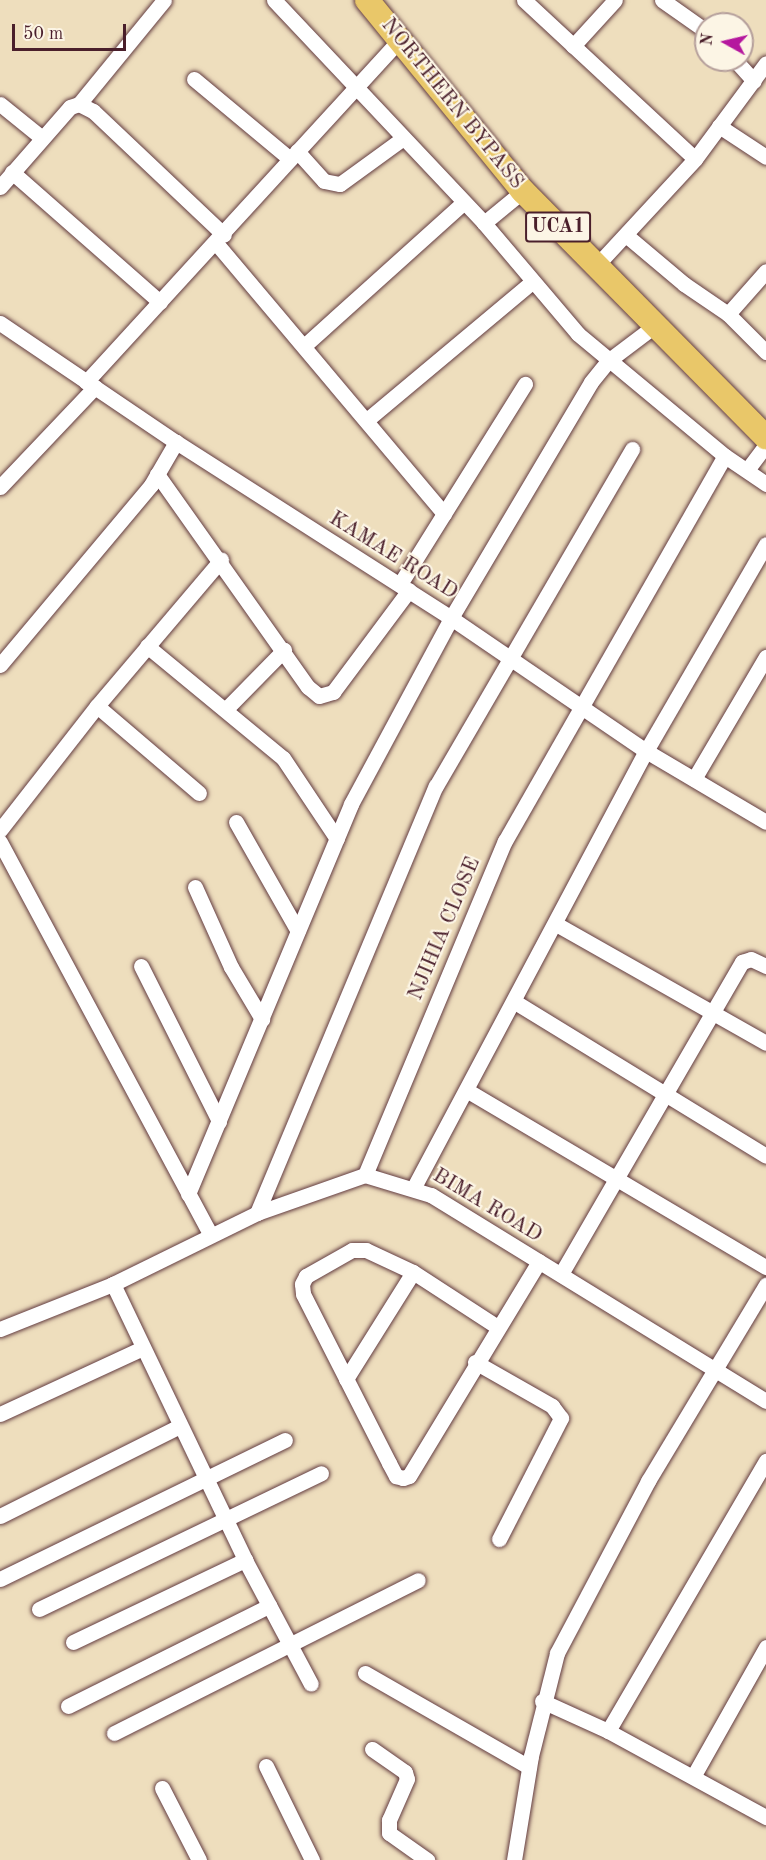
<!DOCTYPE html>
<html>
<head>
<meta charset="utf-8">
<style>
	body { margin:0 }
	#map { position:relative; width:766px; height:1860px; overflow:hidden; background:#eedebd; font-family:"Old Standard TT",serif }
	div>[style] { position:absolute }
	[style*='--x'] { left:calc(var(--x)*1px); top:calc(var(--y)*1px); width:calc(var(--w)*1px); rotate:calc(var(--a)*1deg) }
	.roads { filter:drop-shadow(0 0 2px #633c41) drop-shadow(0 0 2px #633c41) }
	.street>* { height:15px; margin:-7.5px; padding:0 7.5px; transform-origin:7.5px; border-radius:7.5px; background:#fff }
	.primary>* { height:24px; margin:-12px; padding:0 12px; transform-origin:12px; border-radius:12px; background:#e9c769 }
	span { translate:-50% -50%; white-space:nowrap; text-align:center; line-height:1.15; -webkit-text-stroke:4.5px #fcf5e5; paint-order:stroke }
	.shield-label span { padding:2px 4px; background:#fcf5e5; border:2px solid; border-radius:4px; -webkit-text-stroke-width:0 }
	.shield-label { font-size:20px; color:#4a1f2b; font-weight:700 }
	.street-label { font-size:21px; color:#4a1f2b }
	.north { position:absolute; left:694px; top:12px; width:60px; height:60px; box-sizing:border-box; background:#fcf5e5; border:2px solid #b59f9b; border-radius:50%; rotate:278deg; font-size:16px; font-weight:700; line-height:24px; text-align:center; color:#4a1f2b }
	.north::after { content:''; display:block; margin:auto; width:21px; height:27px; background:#b5179e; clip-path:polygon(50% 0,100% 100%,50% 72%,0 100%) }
	.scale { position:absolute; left:12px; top:24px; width:114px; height:27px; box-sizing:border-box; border:3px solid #4a1f2b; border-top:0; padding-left:8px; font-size:18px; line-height:21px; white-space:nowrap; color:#4a1f2b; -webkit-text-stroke:4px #fcf5e5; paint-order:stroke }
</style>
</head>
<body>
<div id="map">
	<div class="roads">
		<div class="street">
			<i style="--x:274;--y:0;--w:306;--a:46.7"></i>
			<i style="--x:484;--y:223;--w:145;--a:49.7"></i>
			<i style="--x:578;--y:334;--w:191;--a:39.7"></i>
			<i style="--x:725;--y:456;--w:50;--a:34.3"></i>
			<i style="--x:524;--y:0;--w:233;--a:42.9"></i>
			<i style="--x:662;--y:0;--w:54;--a:35.2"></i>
			<i style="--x:573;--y:46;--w:62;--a:-47.6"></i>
			<i style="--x:735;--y:60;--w:28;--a:48"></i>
			<i style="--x:194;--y:79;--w:125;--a:39.8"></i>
			<i style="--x:0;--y:104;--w:54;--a:39"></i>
			<i style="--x:79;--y:104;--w:134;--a:-50.7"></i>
			<i style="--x:719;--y:126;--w:56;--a:33.4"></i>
			<i style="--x:297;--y:151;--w:40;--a:48"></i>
			<i style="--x:324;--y:181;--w:16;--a:11"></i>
			<i style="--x:340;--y:184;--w:77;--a:-36"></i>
			<i style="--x:12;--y:172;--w:197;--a:41.3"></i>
			<i style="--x:0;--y:187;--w:106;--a:-48.8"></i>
			<i style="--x:70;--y:107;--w:9;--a:-18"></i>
			<i style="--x:79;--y:104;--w:16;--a:27"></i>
			<i style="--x:93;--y:111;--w:180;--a:43.4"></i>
			<i style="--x:484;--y:223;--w:50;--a:-39.4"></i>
			<i style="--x:627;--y:236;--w:75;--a:40.1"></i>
			<i style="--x:684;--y:284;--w:53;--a:34.3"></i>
			<i style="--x:728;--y:314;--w:54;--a:45"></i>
			<i style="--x:216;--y:243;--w:354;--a:49.9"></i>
			<i style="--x:596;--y:266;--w:146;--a:-47.2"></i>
			<i style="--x:695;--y:159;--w:119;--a:-53.5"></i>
			<i style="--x:728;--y:314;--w:57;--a:-48.5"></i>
			<i style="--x:0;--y:323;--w:212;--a:34.1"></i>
			<i style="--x:176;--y:442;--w:326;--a:32.6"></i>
			<i style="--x:451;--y:618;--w:236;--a:34.3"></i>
			<i style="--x:646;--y:751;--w:139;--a:30.6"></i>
			<i style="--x:304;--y:346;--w:214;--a:-42"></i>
			<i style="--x:86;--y:382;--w:465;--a:-47.5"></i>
			<i style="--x:368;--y:419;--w:214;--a:-39.9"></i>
			<i style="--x:747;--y:470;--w:31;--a:-53"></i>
			<i style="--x:157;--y:474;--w:261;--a:54.7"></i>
			<i style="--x:308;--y:687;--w:14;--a:39"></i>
			<i style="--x:319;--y:696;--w:15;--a:-16"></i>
			<i style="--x:333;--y:692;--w:127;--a:-53.3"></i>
			<i style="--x:0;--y:487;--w:138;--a:-46.5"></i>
			<i style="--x:400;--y:584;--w:236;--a:-58"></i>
			<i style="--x:147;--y:646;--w:176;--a:39.5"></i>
			<i style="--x:283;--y:758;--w:97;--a:56.3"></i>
			<i style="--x:0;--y:665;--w:235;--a:-50"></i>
			<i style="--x:151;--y:485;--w:50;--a:-59.8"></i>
			<i style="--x:97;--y:706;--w:134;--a:40.5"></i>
			<i style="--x:226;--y:709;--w:83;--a:-45.5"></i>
			<i style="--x:694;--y:779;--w:142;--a:-59.5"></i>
			<i style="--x:236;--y:822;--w:125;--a:60.4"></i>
			<i style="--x:0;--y:830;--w:157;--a:-52"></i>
			<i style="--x:97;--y:706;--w:192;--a:-49.7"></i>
			<i style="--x:0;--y:842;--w:445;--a:61.8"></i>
			<i style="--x:195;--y:887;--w:88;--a:65.8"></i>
			<i style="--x:231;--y:967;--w:61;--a:59.2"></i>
			<i style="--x:556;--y:924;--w:241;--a:29.5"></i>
			<i style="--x:141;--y:966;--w:174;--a:63.3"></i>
			<i style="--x:515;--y:1002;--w:294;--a:31.5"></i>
			<i style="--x:468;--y:1091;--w:346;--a:30.6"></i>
			<i style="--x:365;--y:1175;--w:362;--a:-67.3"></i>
			<i style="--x:505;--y:841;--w:443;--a:-60.3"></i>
			<i style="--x:414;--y:1187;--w:494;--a:-62"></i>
			<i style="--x:646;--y:751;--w:239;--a:-59.9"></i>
			<i style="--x:188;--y:1194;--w:423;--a:-67.3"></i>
			<i style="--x:351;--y:804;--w:211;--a:-61.7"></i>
			<i style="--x:451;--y:618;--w:274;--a:-59.3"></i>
			<i style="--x:591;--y:382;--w:27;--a:-51"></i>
			<i style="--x:608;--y:361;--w:56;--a:-37.1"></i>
			<i style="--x:257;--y:1213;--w:463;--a:-67.3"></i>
			<i style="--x:436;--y:786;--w:390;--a:-59.8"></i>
			<i style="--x:561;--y:1274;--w:361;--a:-59.9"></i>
			<i style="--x:742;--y:962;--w:9;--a:-18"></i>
			<i style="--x:751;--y:959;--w:17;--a:25"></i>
			<i style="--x:113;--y:1284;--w:306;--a:64.4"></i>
			<i style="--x:245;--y:1560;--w:140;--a:62"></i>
			<i style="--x:496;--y:1326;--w:99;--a:-147"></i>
			<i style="--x:413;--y:1272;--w:52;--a:-154.9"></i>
			<i style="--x:366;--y:1250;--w:14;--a:180"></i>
			<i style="--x:352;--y:1250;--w:53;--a:150.5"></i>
			<i style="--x:306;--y:1276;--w:9;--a:117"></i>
			<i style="--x:302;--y:1284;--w:10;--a:84"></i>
			<i style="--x:303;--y:1294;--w:190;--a:63"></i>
			<i style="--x:389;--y:1463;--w:15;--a:62"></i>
			<i style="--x:396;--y:1476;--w:7;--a:16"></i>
			<i style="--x:403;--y:1478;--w:6;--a:-18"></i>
			<i style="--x:409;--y:1476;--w:251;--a:-58.8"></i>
			<i style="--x:0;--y:1329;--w:122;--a:-21.7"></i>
			<i style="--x:113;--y:1284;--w:161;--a:-26.2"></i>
			<i style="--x:257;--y:1213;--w:114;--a:-19.4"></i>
			<i style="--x:365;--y:1175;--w:69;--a:16.9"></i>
			<i style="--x:431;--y:1195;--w:393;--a:31.6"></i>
			<i style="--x:475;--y:1362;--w:89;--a:29.7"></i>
			<i style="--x:552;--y:1406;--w:15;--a:53"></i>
			<i style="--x:561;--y:1418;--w:136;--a:117.1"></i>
			<i style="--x:346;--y:1379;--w:126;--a:-57.9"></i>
			<i style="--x:0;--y:1414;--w:157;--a:-24.8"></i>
			<i style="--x:0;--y:1516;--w:201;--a:-26.6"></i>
			<i style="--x:0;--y:1579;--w:317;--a:-26"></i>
			<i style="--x:39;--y:1609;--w:313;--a:-25.7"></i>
			<i style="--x:73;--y:1642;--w:191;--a:-25.5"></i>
			<i style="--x:365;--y:1673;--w:189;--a:29.8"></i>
			<i style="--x:542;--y:1701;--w:72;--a:24.4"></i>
			<i style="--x:608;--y:1731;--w:313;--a:-59.7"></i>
			<i style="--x:68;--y:1706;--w:225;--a:-26.5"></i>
			<i style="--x:608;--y:1731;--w:180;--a:28.6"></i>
			<i style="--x:114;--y:1733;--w:340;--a:-26.7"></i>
			<i style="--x:372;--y:1749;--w:40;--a:34.9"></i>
			<i style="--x:405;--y:1772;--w:7;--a:74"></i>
			<i style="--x:407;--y:1779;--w:45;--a:113.7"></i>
			<i style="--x:389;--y:1820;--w:13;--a:90"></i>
			<i style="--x:389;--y:1833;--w:47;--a:35.4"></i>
			<i style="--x:266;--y:1766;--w:105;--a:63.9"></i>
			<i style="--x:694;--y:1775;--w:147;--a:-60.6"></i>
			<i style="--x:162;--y:1788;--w:81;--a:62.8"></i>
			<i style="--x:514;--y:1860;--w:105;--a:-80.7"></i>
			<i style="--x:531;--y:1756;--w:106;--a:-75.8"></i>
			<i style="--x:557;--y:1653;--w:195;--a:-62.1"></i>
			<i style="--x:648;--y:1481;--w:229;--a:-59"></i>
		</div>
		<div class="primary">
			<i style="--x:367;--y:0;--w:247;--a:50.8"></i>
			<i style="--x:523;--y:191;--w:346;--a:45.4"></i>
		</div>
	</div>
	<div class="shield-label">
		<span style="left:558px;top:227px">UCA1</span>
	</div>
	<div class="street-label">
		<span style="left:452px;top:104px;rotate:51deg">NORTHERN BYPASS</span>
		<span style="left:393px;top:556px;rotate:32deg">KAMAE ROAD</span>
		<span style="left:445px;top:929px;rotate:-67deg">NJIHIA CLOSE</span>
		<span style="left:487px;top:1206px;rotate:31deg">BIMA ROAD</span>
	</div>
	<div class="north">N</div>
	<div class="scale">50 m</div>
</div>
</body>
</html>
